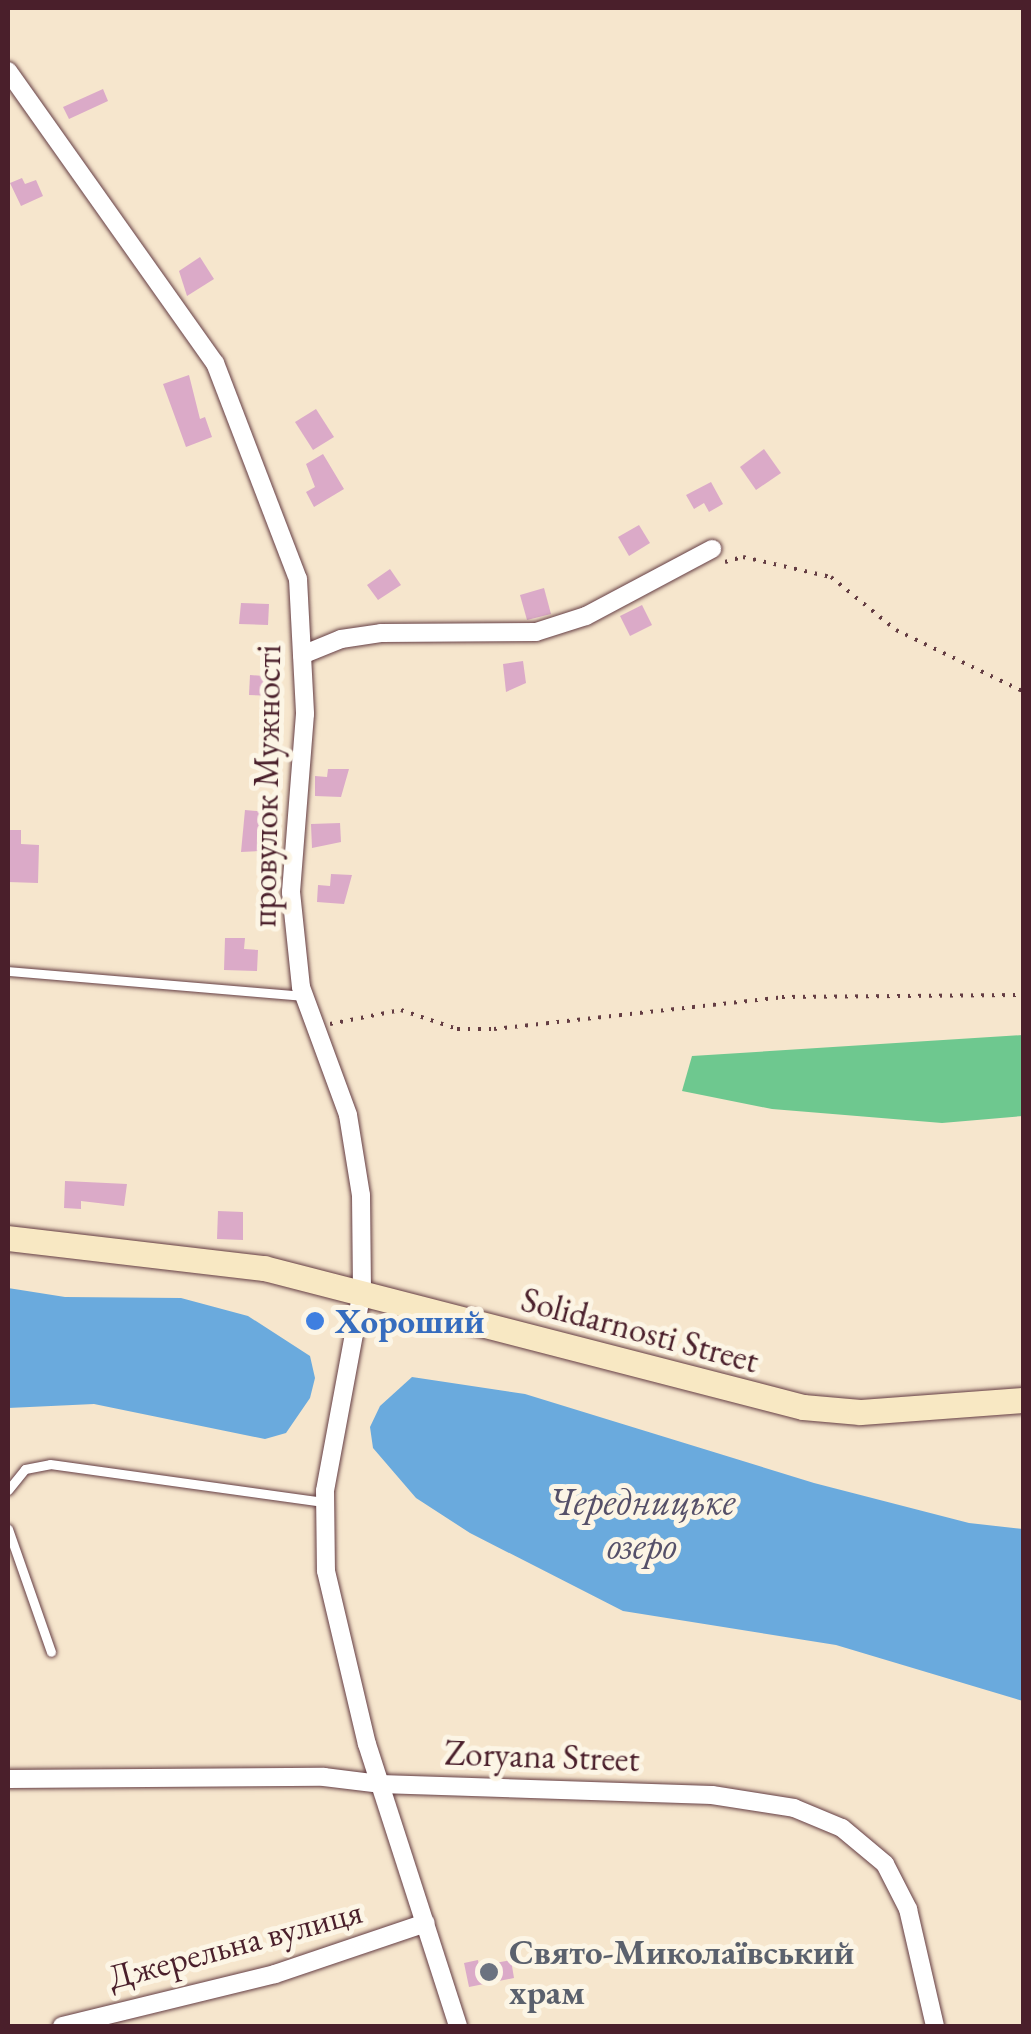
<!DOCTYPE html>
<html>
<head>
<meta charset="utf-8">
<style>
	body { margin:0 }
	#map { position:relative; width:1031px; height:2034px; overflow:hidden; background:#f6e6cd; font-family:"EB Garamond",serif }
	div>[style] { position:absolute }
	[style*='--x'] { left:calc(var(--x)*1px); top:calc(var(--y)*1px); width:calc(var(--w)*1px); rotate:calc(var(--a)*1deg) }
	.green>* { inset:0; background:#6ec88f }
	.water>* { inset:0; background:#6aaadd }
	.building>* { inset:0; background:#dbaac8 }
	.path>* { height:4px; margin-top:-2px; transform-origin:0; background:repeating-linear-gradient(90deg,#643d43 0 2.5px,transparent 0 10.5px) }
	.roads { filter:drop-shadow(0 0 2px #643d43) drop-shadow(0 0 2px #643d43) }
	.lane>* { height:9px; margin:-4.5px; padding:0 4.5px; transform-origin:4.5px; border-radius:4.5px; background:#fff }
	.street>* { height:18px; margin:-9px; padding:0 9px; transform-origin:9px; border-radius:9px; background:#fff }
	.secondary>* { height:25px; margin:-12.5px; padding:0 12.5px; transform-origin:12.5px; border-radius:12.5px; background:#f8e8c3 }
	.dots>* { width:28px; height:28px; translate:-50% -50%; box-sizing:border-box; border:5px solid #fcf5e5; border-radius:50% }
	span { translate:-50% -50%; white-space:nowrap; text-align:center; line-height:1.15; -webkit-text-stroke:10px #fcf5e5; paint-order:stroke }
	.street-label { font-size:35px; color:#4a1f2b }
	.shop-label { font-size:35px; color:#366cbe; font-weight:700 }
	.left { translate:0 -50%; text-align:left }
	.worship-label { font-size:35px; color:#5b616d; font-weight:700 }
	.water-label { font-size:38px; color:#555069; font-style:italic }
	.frame { position:absolute; inset:0; border:10px solid #4a1f2b; pointer-events:none }
</style>
</head>
<body>
<div id="map">
	<div class="green">
		<i style="clip-path:polygon(1023px 1035px,1023px 1116px,942px 1123px,772px 1109px,682px 1091px,692px 1056px)"></i>
	</div>
	<div class="water">
		<i style="clip-path:polygon(8px 1288px,65px 1297px,181px 1298px,248px 1316px,310px 1356px,315px 1378px,310px 1398px,286px 1433px,265px 1439px,94px 1404px,8px 1408px)"></i>
		<i style="clip-path:polygon(412px 1377px,525px 1394px,814px 1483px,969px 1523px,1023px 1529px,1023px 1701px,836px 1645px,623px 1611px,470px 1533px,416px 1498px,373px 1448px,370px 1427px,380px 1406px)"></i>
	</div>
	<div class="building">
		<i style="clip-path:polygon(103px 89px,108px 101px,69px 119px,63px 107px)"></i>
		<i style="clip-path:polygon(22px 178px,25px 184px,36px 180px,43px 196px,21px 206px,10px 183px)"></i>
		<i style="clip-path:polygon(200px 257px,214px 279px,187px 296px,179px 271px)"></i>
		<i style="clip-path:polygon(189px 375px,200px 419px,205px 417px,212px 437px,186px 447px,163px 384px)"></i>
		<i style="clip-path:polygon(316px 409px,334px 437px,313px 450px,295px 422px)"></i>
		<i style="clip-path:polygon(764px 449px,781px 473px,756px 490px,740px 467px)"></i>
		<i style="clip-path:polygon(323px 454px,344px 489px,314px 507px,306px 492px,315px 487px,306px 464px)"></i>
		<i style="clip-path:polygon(711px 482px,723px 504px,709px 512px,704px 503px,694px 509px,686px 495px)"></i>
		<i style="clip-path:polygon(639px 525px,650px 543px,629px 556px,618px 537px)"></i>
		<i style="clip-path:polygon(390px 569px,401px 585px,378px 600px,367px 585px)"></i>
		<i style="clip-path:polygon(544px 588px,551px 614px,527px 620px,520px 595px)"></i>
		<i style="clip-path:polygon(241px 603px,269px 604px,268px 625px,239px 624px)"></i>
		<i style="clip-path:polygon(642px 605px,652px 625px,630px 636px,620px 616px)"></i>
		<i style="clip-path:polygon(523px 661px,526px 683px,506px 692px,503px 664px)"></i>
		<i style="clip-path:polygon(250px 675px,277px 677px,276px 696px,249px 695px)"></i>
		<i style="clip-path:polygon(328px 769px,349px 769px,341px 797px,315px 796px,315px 776px,327px 777px)"></i>
		<i style="clip-path:polygon(245px 810px,266px 812px,260px 851px,241px 852px)"></i>
		<i style="clip-path:polygon(340px 823px,341px 842px,312px 848px,311px 824px)"></i>
		<i style="clip-path:polygon(8px 830px,21px 830px,21px 844px,39px 845px,38px 883px,8px 882px)"></i>
		<i style="clip-path:polygon(331px 874px,352px 875px,344px 904px,317px 902px,318px 885px,330px 886px)"></i>
		<i style="clip-path:polygon(225px 938px,245px 938px,244px 949px,258px 950px,257px 971px,224px 970px)"></i>
		<i style="clip-path:polygon(65px 1181px,127px 1184px,124px 1206px,81px 1201px,81px 1209px,64px 1208px)"></i>
		<i style="clip-path:polygon(218px 1211px,243px 1212px,243px 1240px,217px 1239px)"></i>
		<i style="clip-path:polygon(478px 1960px,479px 1966px,511px 1960px,514px 1978px,469px 1987px,464px 1963px)"></i>
	</div>
	<div class="path">
		<i style="--x:725;--y:562;--w:19;--a:-16"></i>
		<i style="--x:743;--y:557;--w:90;--a:12.8"></i>
		<i style="--x:831;--y:577;--w:84;--a:39.2"></i>
		<i style="--x:896;--y:630;--w:142;--a:25.8"></i>
		<i style="--x:330;--y:1024;--w:72;--a:-11.2"></i>
		<i style="--x:401;--y:1010;--w:59;--a:18.7"></i>
		<i style="--x:457;--y:1029;--w:37;--a:0"></i>
		<i style="--x:494;--y:1029;--w:290;--a:-6.3"></i>
		<i style="--x:782;--y:997;--w:242;--a:-0.5"></i>
	</div>
	<div class="roads">
		<div class="lane">
			<i style="--x:8;--y:971;--w:296;--a:4.8"></i>
			<i style="--x:8;--y:1490;--w:27;--a:-51"></i>
			<i style="--x:25;--y:1469;--w:25;--a:-11"></i>
			<i style="--x:50;--y:1464;--w:278;--a:7.9"></i>
			<i style="--x:8;--y:1529;--w:130;--a:70.7"></i>
		</div>
		<div class="street">
			<i style="--x:8;--y:71;--w:358;--a:54.7"></i>
			<i style="--x:215;--y:363;--w:231;--a:69"></i>
			<i style="--x:298;--y:579;--w:135;--a:87"></i>
			<i style="--x:305;--y:714;--w:179;--a:94.5"></i>
			<i style="--x:291;--y:892;--w:96;--a:84"></i>
			<i style="--x:301;--y:987;--w:136;--a:69.8"></i>
			<i style="--x:348;--y:1115;--w:81;--a:80.8"></i>
			<i style="--x:361;--y:1195;--w:96;--a:89.4"></i>
			<i style="--x:362;--y:1291;--w:203;--a:100.5"></i>
			<i style="--x:325;--y:1491;--w:80;--a:89.3"></i>
			<i style="--x:326;--y:1571;--w:178;--a:76.7"></i>
			<i style="--x:367;--y:1744;--w:296;--a:72.1"></i>
			<i style="--x:302;--y:655;--w:42;--a:-22.3"></i>
			<i style="--x:341;--y:639;--w:40;--a:-8.5"></i>
			<i style="--x:381;--y:633;--w:155;--a:-0.4"></i>
			<i style="--x:536;--y:632;--w:52;--a:-17.7"></i>
			<i style="--x:586;--y:616;--w:143;--a:-28"></i>
			<i style="--x:8;--y:1779;--w:316;--a:-0.4"></i>
			<i style="--x:324;--y:1777;--w:56;--a:7.1"></i>
			<i style="--x:380;--y:1784;--w:332;--a:1.9"></i>
			<i style="--x:712;--y:1795;--w:83;--a:9"></i>
			<i style="--x:794;--y:1808;--w:52;--a:22.6"></i>
			<i style="--x:842;--y:1828;--w:56;--a:39.9"></i>
			<i style="--x:885;--y:1864;--w:51;--a:62.9"></i>
			<i style="--x:908;--y:1909;--w:120;--a:77"></i>
			<i style="--x:62;--y:2026;--w:219;--a:-13.7"></i>
			<i style="--x:275;--y:1974;--w:159;--a:-18.7"></i>
		</div>
		<div class="secondary">
			<i style="--x:8;--y:1238;--w:258;--a:6.7"></i>
			<i style="--x:264;--y:1268;--w:557;--a:14.46"></i>
			<i style="--x:803;--y:1407;--w:57;--a:5"></i>
			<i style="--x:860;--y:1412;--w:164;--a:-4.2"></i>
		</div>
	</div>
	<div class="dots">
		<i style="left:315px;top:1321px;background:#3f7fe0"></i>
		<i style="left:489px;top:1972px;background:#6b7280"></i>
	</div>
	<div class="street-label">
		<span style="left:266px;top:786px;rotate:-89deg">провулок Мужності</span>
		<span style="left:640px;top:1330px;rotate:15deg">Solidarnosti Street</span>
		<span style="left:542px;top:1756px;rotate:2deg">Zoryana Street</span>
		<span style="left:235px;top:1944px;rotate:-15deg">Джерельна вулиця</span>
	</div>
	<div class="shop-label">
		<span class="left" style="left:335px;top:1321px">Хороший</span>
	</div>
	<div class="worship-label">
		<span class="left" style="left:509px;top:1972px">Свято-Миколаївський<br>храм</span>
	</div>
	<div class="water-label">
		<span style="left:642px;top:1523px">Чередницьке<br>озеро</span>
	</div>
	<div class="frame"></div>
</div>
</body>
</html>
